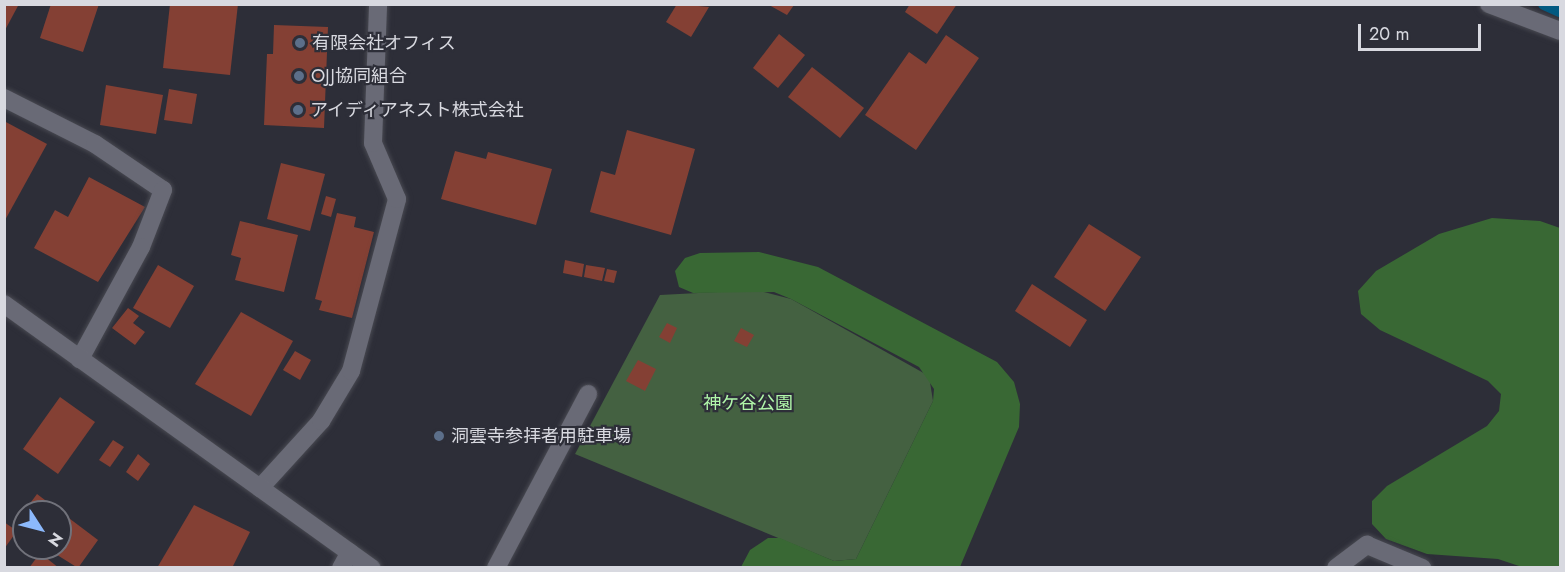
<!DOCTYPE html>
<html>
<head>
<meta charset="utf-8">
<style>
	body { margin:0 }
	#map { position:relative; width:1565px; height:572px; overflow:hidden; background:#2d2e38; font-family:Jost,"Noto Sans JP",sans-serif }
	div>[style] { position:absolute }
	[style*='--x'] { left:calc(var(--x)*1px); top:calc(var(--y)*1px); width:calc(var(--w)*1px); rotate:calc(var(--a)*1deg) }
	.green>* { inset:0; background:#446141 }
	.forest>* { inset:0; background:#396834 }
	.stream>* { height:12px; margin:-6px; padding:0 6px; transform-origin:6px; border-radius:6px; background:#025a82 }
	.building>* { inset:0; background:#844034 }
	.roads { filter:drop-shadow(0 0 2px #484951) drop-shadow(0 0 2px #484951) }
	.service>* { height:18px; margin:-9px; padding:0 9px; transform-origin:9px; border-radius:9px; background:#696a76 }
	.minor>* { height:18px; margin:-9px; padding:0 9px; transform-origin:9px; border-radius:9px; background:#696a76 }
	.tertiary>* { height:18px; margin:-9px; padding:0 9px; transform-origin:9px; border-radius:9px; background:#696a76 }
	.dots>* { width:16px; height:16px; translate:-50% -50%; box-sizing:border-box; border:3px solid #2d2e38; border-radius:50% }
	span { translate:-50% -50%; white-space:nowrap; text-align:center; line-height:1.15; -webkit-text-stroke:4.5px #2d2e38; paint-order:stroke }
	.poi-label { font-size:18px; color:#d8d9e0 }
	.left { translate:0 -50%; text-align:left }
	.park-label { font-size:18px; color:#b0f6a9 }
	.frame { position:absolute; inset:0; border:6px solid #d8d9e0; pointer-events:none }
	.north { position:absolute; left:12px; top:500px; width:60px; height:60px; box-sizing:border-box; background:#2d2e38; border:2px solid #71727b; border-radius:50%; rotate:126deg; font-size:16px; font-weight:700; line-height:24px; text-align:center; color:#d8d9e0 }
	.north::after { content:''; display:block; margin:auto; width:21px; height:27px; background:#8cb9fc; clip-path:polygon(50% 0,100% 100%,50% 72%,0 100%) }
	.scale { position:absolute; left:1358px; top:24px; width:123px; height:27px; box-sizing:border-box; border:3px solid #d8d9e0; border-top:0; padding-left:8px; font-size:18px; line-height:21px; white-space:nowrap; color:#d8d9e0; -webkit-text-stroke:4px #2d2e38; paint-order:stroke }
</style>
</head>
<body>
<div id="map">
	<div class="green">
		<i style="clip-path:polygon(756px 290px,791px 299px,929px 376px,933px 401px,856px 559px,834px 561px,575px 454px,660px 295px)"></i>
	</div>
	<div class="forest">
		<i style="clip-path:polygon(1492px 218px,1540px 221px,1560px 228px,1560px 567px,1522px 567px,1498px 559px,1427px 554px,1386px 539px,1372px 524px,1372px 501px,1387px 486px,1487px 426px,1499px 411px,1501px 394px,1488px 381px,1380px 330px,1361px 314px,1358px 291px,1376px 271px,1439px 234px)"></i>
		<i style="clip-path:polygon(759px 252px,818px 267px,997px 362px,1014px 382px,1020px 404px,1019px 427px,960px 567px,741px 567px,750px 550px,768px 538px,780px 538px,834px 561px,856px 559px,933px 401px,934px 389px,919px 367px,791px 299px,774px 292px,693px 293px,679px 287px,675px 271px,685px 258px,700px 253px)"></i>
	</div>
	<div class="stream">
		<i style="--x:1544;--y:4;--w:17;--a:24"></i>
	</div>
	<div class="building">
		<i style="clip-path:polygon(4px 4px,19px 4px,4px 32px)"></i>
		<i style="clip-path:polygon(51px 4px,99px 4px,83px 52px,40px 38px)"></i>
		<i style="clip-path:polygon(170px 4px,238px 4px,230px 75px,163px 68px)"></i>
		<i style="clip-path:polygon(677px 4px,709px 7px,691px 37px,666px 22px)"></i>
		<i style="clip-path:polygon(910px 4px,957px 4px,937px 34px,905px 12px)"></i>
		<i style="clip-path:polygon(769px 5px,794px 5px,787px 15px)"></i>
		<i style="clip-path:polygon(274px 25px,328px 27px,324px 128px,264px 125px,267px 54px,273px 54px)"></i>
		<i style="clip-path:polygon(779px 34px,805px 55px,778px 88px,753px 68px)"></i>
		<i style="clip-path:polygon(946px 35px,979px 58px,916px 150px,865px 115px,909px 52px,926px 64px)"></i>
		<i style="clip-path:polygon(812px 67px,864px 108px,840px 138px,788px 97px)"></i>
		<i style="clip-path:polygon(106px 85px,163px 95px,156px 134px,100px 125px)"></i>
		<i style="clip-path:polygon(169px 89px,197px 94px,192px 124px,164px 120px)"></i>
		<i style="clip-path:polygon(4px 121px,47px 144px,4px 222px)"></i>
		<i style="clip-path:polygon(627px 130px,695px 149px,671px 235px,590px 212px,601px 171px,615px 175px)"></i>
		<i style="clip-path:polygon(455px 151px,486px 159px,488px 152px,552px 169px,536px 225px,441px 199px)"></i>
		<i style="clip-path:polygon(281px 163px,325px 174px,310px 231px,267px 219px)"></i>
		<i style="clip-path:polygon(89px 177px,145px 207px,98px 282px,34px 248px,55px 210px,68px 217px)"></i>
		<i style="clip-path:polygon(326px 196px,336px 199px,331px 217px,321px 214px)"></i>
		<i style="clip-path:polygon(337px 213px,356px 217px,354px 227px,374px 232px,352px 318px,319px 310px,322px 301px,315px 299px)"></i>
		<i style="clip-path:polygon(240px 221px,298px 235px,284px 292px,235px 280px,241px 258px,231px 255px)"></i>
		<i style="clip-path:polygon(1089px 224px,1141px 257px,1105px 311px,1054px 277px)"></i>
		<i style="clip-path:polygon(565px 260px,584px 264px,582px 277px,563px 273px)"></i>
		<i style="clip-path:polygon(158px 265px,194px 286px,170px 328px,133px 308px)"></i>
		<i style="clip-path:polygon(586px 265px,605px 268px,602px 281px,584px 277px)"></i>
		<i style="clip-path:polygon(607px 269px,617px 271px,614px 283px,604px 281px)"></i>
		<i style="clip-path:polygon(1032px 284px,1087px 320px,1070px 347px,1015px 311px)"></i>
		<i style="clip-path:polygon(128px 308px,139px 316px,133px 323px,145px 332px,135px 345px,112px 328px)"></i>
		<i style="clip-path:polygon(241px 312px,293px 341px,251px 416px,195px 384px)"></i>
		<i style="clip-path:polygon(667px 323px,677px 328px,670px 343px,659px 337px)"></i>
		<i style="clip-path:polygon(741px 328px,754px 335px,747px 347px,734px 341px)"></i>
		<i style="clip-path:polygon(295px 351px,311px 360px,300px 380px,283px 370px)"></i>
		<i style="clip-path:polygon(638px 360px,656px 369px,645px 391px,626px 381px)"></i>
		<i style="clip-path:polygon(60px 397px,95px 422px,58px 474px,23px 449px)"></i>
		<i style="clip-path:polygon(113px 440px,124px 447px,110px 467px,99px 460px)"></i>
		<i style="clip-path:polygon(138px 454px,150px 464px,138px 481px,126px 472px)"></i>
		<i style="clip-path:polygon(37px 494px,98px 540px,78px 568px,46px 548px,60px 548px,60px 512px,24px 512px,24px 532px,14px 525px)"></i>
		<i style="clip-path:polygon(194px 505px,250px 532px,232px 568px,157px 568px)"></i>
		<i style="clip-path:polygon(4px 522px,17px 531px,4px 549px)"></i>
		<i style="clip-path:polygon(40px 553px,59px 568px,29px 568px)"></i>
	</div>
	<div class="roads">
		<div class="service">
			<i style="--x:4;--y:98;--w:102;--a:26.8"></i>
			<i style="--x:95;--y:144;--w:82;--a:34.1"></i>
			<i style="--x:163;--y:190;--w:61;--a:111.1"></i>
			<i style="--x:141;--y:247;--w:128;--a:118.6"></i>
			<i style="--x:496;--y:568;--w:197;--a:-62.1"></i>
		</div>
		<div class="minor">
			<i style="--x:1489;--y:4;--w:76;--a:20.8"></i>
			<i style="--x:260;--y:488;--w:91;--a:-47.7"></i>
			<i style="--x:321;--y:421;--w:58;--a:-59"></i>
			<i style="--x:351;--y:371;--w:178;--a:-75"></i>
			<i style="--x:397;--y:199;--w:61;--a:-113.2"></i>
			<i style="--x:373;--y:143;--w:139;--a:-87.9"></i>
			<i style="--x:341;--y:568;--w:18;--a:-61"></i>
			<i style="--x:1336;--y:568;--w:39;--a:-37"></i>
			<i style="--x:1367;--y:545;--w:60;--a:22.7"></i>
		</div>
		<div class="tertiary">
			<i style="--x:4;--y:304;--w:453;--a:35.7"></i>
		</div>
	</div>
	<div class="dots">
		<i style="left:300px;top:43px;background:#5c6f8a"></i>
		<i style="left:299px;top:76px;background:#5c6f8a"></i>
		<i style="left:298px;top:110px;background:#5c6f8a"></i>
		<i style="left:439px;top:436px;background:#5c6f8a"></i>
	</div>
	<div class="poi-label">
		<span class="left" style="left:312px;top:43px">有限会社オフィス</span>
		<span class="left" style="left:311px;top:76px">OJJ協同組合</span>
		<span class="left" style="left:310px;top:110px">アイディアネスト株式会社</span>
		<span class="left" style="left:451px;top:436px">洞雲寺参拝者用駐車場</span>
	</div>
	<div class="park-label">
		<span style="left:748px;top:403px">神ケ谷公園</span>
	</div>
	<div class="frame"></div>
	<div class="north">N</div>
	<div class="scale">20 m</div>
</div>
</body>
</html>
